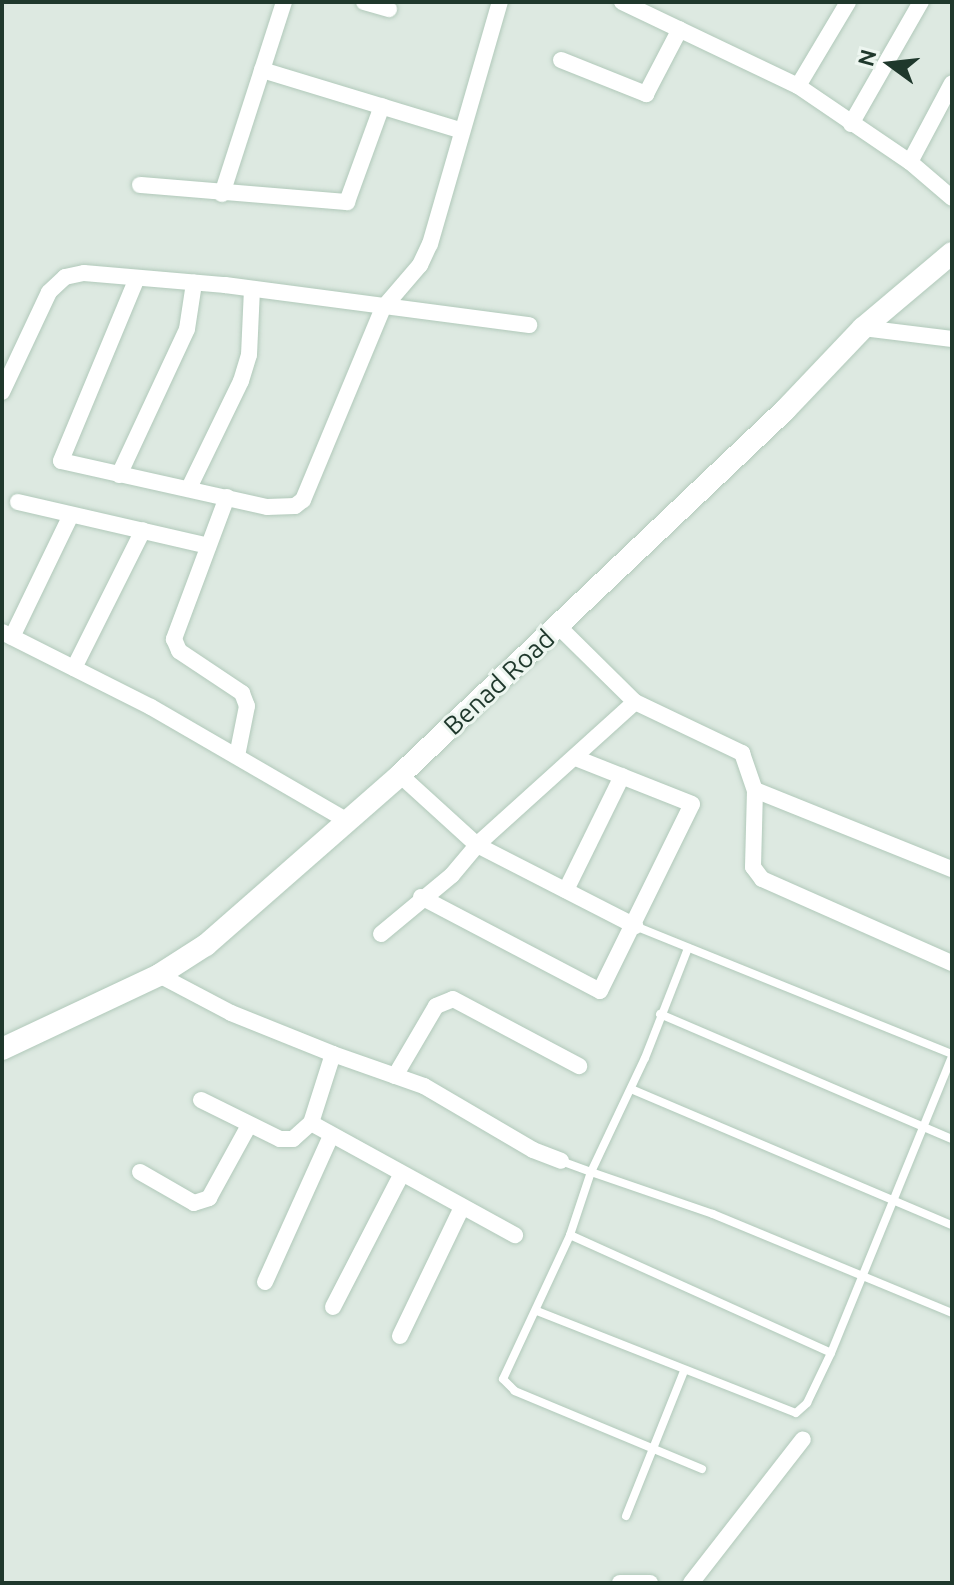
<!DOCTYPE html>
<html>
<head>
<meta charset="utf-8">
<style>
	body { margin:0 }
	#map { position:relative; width:954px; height:1585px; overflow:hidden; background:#dde9e1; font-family:Ubuntu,sans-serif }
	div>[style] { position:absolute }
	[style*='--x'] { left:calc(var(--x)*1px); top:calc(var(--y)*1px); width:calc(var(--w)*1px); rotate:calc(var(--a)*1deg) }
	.roads { filter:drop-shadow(0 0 2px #b1c9ba) drop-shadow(0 0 2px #b1c9ba) }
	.lane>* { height:8px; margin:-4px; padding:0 4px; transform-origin:4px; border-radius:4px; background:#fff }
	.street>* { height:16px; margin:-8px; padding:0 8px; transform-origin:8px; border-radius:8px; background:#fff }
	.secondary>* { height:22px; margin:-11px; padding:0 11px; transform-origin:11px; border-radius:11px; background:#fff }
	span { translate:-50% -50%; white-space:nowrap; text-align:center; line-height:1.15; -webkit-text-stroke:6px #edf6f0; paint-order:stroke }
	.street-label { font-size:26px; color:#1f382c }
	.frame { position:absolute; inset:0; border:4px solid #1f382c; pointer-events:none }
	.north { position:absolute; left:850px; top:24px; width:80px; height:80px; -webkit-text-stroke:6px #edf6f0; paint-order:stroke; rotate:285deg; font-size:22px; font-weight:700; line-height:32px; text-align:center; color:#1f382c }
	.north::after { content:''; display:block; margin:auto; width:28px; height:36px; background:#1f382c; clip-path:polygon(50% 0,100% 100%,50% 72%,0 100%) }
</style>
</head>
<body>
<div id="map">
	<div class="roads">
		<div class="lane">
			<i style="--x:635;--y:926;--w:342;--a:22"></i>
			<i style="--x:660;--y:1014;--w:318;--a:23.2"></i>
			<i style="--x:631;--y:1089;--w:349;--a:23"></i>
			<i style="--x:561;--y:1161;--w:32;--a:20"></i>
			<i style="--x:591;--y:1172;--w:126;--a:-64.7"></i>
			<i style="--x:645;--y:1058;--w:118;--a:-68.6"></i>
			<i style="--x:570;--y:1235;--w:286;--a:24.3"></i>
			<i style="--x:537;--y:1311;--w:278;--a:21.5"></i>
			<i style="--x:796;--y:1413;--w:15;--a:-42"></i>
			<i style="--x:807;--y:1403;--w:55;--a:-64.4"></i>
			<i style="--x:831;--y:1353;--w:320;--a:-67.8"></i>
			<i style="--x:702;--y:1469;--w:203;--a:-157.4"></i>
			<i style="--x:515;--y:1391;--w:17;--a:-135"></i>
			<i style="--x:503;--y:1379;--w:159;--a:-65"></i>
			<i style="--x:570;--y:1235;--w:66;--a:-71.6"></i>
			<i style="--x:591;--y:1172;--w:129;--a:19"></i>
			<i style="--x:713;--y:1214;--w:259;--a:22.5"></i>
			<i style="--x:626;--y:1516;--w:156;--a:-68.2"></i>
		</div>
		<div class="street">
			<i style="--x:364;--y:2;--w:26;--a:16"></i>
			<i style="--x:622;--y:2;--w:195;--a:25.5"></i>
			<i style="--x:798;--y:86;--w:135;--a:34.2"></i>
			<i style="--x:910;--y:162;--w:55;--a:40.6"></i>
			<i style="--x:561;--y:60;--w:92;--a:21.8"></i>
			<i style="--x:646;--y:94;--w:73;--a:-62.4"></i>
			<i style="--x:262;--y:70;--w:207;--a:16.9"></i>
			<i style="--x:798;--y:86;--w:98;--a:-59.2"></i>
			<i style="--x:851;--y:124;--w:141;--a:-60.2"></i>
			<i style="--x:910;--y:162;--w:89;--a:-62"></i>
			<i style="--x:140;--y:185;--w:208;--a:4.7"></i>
			<i style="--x:347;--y:202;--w:102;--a:-70"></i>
			<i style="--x:222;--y:194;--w:202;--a:-72.1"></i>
			<i style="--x:137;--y:278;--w:198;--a:112.6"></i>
			<i style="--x:61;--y:461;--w:211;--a:12.6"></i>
			<i style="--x:267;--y:507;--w:28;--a:-2"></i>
			<i style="--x:295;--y:506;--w:10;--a:-37"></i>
			<i style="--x:303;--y:500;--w:208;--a:-67.4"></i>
			<i style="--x:383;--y:308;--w:57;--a:-49.3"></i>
			<i style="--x:420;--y:265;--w:23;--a:-65"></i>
			<i style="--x:430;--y:244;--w:252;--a:-73.9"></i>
			<i style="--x:863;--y:328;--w:90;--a:7"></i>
			<i style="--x:2;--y:392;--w:110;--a:-64.8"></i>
			<i style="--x:49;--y:292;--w:22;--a:-43"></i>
			<i style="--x:65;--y:277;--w:19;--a:-12"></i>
			<i style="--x:84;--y:273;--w:142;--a:4.9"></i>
			<i style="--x:225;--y:285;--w:307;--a:7.5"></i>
			<i style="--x:119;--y:475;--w:161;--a:-65"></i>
			<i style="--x:187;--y:329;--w:47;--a:-81.3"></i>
			<i style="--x:189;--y:488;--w:119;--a:-64.1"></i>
			<i style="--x:241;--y:381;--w:27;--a:-73"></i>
			<i style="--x:249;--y:355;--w:66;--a:-87.4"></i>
			<i style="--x:227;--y:497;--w:152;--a:110.5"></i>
			<i style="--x:174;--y:639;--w:13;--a:67"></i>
			<i style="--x:179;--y:651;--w:76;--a:33.7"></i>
			<i style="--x:242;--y:693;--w:14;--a:69"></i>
			<i style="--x:247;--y:706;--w:51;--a:101.3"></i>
			<i style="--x:18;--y:502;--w:195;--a:13"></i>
			<i style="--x:558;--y:626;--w:108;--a:44.6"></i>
			<i style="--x:635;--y:702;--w:213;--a:137.9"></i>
			<i style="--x:477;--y:845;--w:178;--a:27.1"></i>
			<i style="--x:2;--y:632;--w:167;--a:26.7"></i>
			<i style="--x:151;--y:707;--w:228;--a:30.1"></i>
			<i style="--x:12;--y:637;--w:133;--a:-64.2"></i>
			<i style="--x:74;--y:668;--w:154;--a:-63.4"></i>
			<i style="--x:635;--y:702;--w:119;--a:25.5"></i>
			<i style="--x:742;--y:753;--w:39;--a:71"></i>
			<i style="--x:755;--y:790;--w:212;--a:21.9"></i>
			<i style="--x:755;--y:790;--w:77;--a:91.5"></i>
			<i style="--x:753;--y:867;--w:15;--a:53"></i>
			<i style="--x:762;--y:879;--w:208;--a:23.9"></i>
			<i style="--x:566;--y:890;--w:127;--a:-63.8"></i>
			<i style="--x:421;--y:897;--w:202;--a:27.7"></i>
			<i style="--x:600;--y:991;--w:208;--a:-63.8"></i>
			<i style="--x:692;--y:804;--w:125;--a:-158.4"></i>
			<i style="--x:381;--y:934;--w:92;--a:-39.7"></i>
			<i style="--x:452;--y:875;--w:39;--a:-50"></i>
			<i style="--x:477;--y:845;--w:104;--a:-137.7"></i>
			<i style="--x:159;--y:975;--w:81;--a:27.8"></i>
			<i style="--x:231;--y:1013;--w:110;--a:21.9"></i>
			<i style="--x:333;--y:1054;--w:72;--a:107.7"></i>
			<i style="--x:311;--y:1123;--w:233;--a:28.8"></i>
			<i style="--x:333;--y:1054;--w:96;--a:19.4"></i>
			<i style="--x:424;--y:1086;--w:126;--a:30.4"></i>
			<i style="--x:533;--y:1150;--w:30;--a:21"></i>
			<i style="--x:395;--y:1076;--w:81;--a:-59.6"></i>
			<i style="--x:436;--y:1006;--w:18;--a:-22"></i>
			<i style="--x:453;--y:999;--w:143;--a:28"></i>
			<i style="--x:201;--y:1100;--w:88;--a:26.3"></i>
			<i style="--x:280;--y:1139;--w:13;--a:0"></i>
			<i style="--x:293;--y:1139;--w:24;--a:-42"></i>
			<i style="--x:140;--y:1172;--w:62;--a:29.9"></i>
			<i style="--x:194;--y:1203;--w:16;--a:-18"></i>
			<i style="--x:209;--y:1198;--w:81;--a:-61.2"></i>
			<i style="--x:265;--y:1282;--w:158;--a:-65.7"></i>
			<i style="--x:333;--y:1307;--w:148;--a:-62.7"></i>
			<i style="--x:400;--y:1336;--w:141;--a:-64.3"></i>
			<i style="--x:620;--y:1583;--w:30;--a:0"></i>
			<i style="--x:691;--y:1583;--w:182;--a:-52.1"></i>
		</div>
		<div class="secondary">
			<i style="--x:2;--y:1049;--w:174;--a:-25.2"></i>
			<i style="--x:159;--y:975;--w:56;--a:-32.6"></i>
			<i style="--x:206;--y:945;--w:258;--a:-41.2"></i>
			<i style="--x:400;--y:775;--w:531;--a:-43.47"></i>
			<i style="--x:785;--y:410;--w:113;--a:-46.4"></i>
			<i style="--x:863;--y:328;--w:116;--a:-40.1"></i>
		</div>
	</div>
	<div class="street-label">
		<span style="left:499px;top:682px;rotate:-43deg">Benad Road</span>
	</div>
	<div class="frame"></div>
	<div class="north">N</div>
</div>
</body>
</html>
